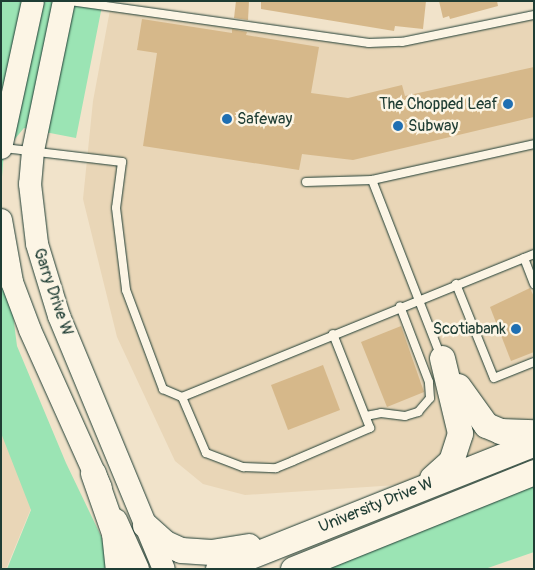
<!DOCTYPE html>
<html>
<head>
<meta charset="utf-8">
<style>
	body { margin:0 }
	#map { position:relative; width:535px; height:570px; overflow:hidden; background:#f1e3ca; font-family:Pangolin,sans-serif }
	div>[style] { position:absolute }
	[style*='--x'] { left:calc(var(--x)*1px); top:calc(var(--y)*1px); width:calc(var(--w)*1px); rotate:calc(var(--a)*1deg) }
	.built>* { inset:0; background:#e9d6b7 }
	.green>* { inset:0; background:#9be4b4 }
	.building>* { inset:0; background:#d6b88a }
	.roads { filter:drop-shadow(0 0 1px #1f3d34) drop-shadow(0 0 1px #1f3d34) }
	.service>* { height:8px; margin:-4px; padding:0 4px; transform-origin:4px; border-radius:4px; background:#fcf5e5 }
	.secondary>* { height:22px; margin:-11px; padding:0 11px; transform-origin:11px; border-radius:11px; background:#fcf5e5 }
	.primary>* { height:25px; margin:-12.5px; padding:0 12.5px; transform-origin:12.5px; border-radius:12.5px; background:#fcf5e5 }
	.dots>* { width:14px; height:14px; translate:-50% -50%; box-sizing:border-box; border:2px solid #fcf5e5; border-radius:50% }
	span { translate:-50% -50%; white-space:nowrap; text-align:center; line-height:1.15; -webkit-text-stroke:5px #fcf5e5; paint-order:stroke }
	.poi-label { font-size:16px; color:#1f3d34 }
	.right { translate:-100% -50%; text-align:right }
	.left { translate:0 -50%; text-align:left }
	.street-label { font-size:16px; color:#1f3d34 }
	.frame { position:absolute; inset:0; border:2px solid #1f3d34; pointer-events:none }
</style>
</head>
<body>
<div id="map">
	<div class="built">
		<i style="clip-path:polygon(110px 10px,369px 43px,402px 42px,534px 15px,534px 443px,427px 483px,245px 495px,203px 484px,175px 461px,117px 337px,83px 199px,93px 101px)"></i>
		<i style="clip-path:polygon(1px 428px,32px 506px,6px 569px,1px 569px)"></i>
	</div>
	<div class="green">
		<i style="clip-path:polygon(1px 1px,103px 1px,76px 138px,24px 128px,4px 152px,1px 189px)"></i>
		<i style="clip-path:polygon(1px 220px,17px 346px,66px 463px,102px 538px,108px 569px,7px 569px,31px 510px,1px 433px)"></i>
		<i style="clip-path:polygon(534px 472px,534px 552px,485px 569px,296px 569px)"></i>
	</div>
	<div class="building">
		<i style="clip-path:polygon(236px 1px,249px 1px,248px 20px,234px 18px)"></i>
		<i style="clip-path:polygon(261px 1px,426px 1px,423px 29px,395px 26px,394px 31px,261px 9px)"></i>
		<i style="clip-path:polygon(439px 1px,497px 1px,498px 6px,450px 19px,449px 16px,443px 18px)"></i>
		<i style="clip-path:polygon(142px 19px,232px 33px,232px 29px,247px 32px,246px 35px,319px 47px,311px 93px,348px 98px,402px 85px,405px 96px,534px 67px,534px 117px,353px 160px,302px 154px,299px 170px,143px 146px,157px 53px,137px 50px)"></i>
		<i style="clip-path:polygon(530px 288px,534px 297px,534px 352px,511px 361px,490px 307px)"></i>
		<i style="clip-path:polygon(401px 326px,424px 392px,387px 407px,361px 342px)"></i>
		<i style="clip-path:polygon(323px 365px,340px 410px,288px 430px,271px 385px)"></i>
	</div>
	<div class="roads">
		<div class="service">
			<i style="--x:70;--y:1;--w:302;--a:8"></i>
			<i style="--x:369;--y:43;--w:33;--a:-2"></i>
			<i style="--x:402;--y:42;--w:135;--a:-11.6"></i>
			<i style="--x:4;--y:148;--w:119;--a:6.8"></i>
			<i style="--x:122;--y:162;--w:46;--a:97.4"></i>
			<i style="--x:116;--y:208;--w:83;--a:83"></i>
			<i style="--x:126;--y:290;--w:106;--a:69.5"></i>
			<i style="--x:163;--y:389;--w:21;--a:23"></i>
			<i style="--x:182;--y:397;--w:380;--a:-22.1"></i>
			<i style="--x:372;--y:180;--w:190;--a:68.7"></i>
			<i style="--x:306;--y:182;--w:66;--a:-1.7"></i>
			<i style="--x:372;--y:180;--w:166;--a:-12.5"></i>
			<i style="--x:524;--y:258;--w:28;--a:69"></i>
			<i style="--x:456;--y:284;--w:101;--a:68"></i>
			<i style="--x:494;--y:378;--w:43;--a:-21.8"></i>
			<i style="--x:182;--y:397;--w:61;--a:66.8"></i>
			<i style="--x:206;--y:453;--w:40;--a:21"></i>
			<i style="--x:243;--y:467;--w:33;--a:2"></i>
			<i style="--x:276;--y:468;--w:18;--a:-22"></i>
			<i style="--x:293;--y:461;--w:84;--a:-23.2"></i>
			<i style="--x:370;--y:428;--w:101;--a:-111.5"></i>
			<i style="--x:366;--y:416;--w:15;--a:-11"></i>
			<i style="--x:381;--y:413;--w:24;--a:7"></i>
			<i style="--x:405;--y:416;--w:14;--a:-17"></i>
			<i style="--x:418;--y:412;--w:18;--a:-49"></i>
			<i style="--x:430;--y:398;--w:16;--a:-94"></i>
			<i style="--x:429;--y:382;--w:81;--a:-110.9"></i>
		</div>
		<div class="secondary">
			<i style="--x:64;--y:1;--w:153;--a:101.7"></i>
			<i style="--x:33;--y:151;--w:33;--a:95"></i>
			<i style="--x:30;--y:184;--w:60;--a:83.3"></i>
			<i style="--x:37;--y:244;--w:75;--a:73"></i>
			<i style="--x:59;--y:316;--w:274;--a:67.5"></i>
			<i style="--x:1;--y:148;--w:150;--a:-77.7"></i>
			<i style="--x:1;--y:220;--w:63;--a:79.9"></i>
			<i style="--x:12;--y:282;--w:51;--a:69.4"></i>
			<i style="--x:30;--y:330;--w:173;--a:65.8"></i>
			<i style="--x:116;--y:520;--w:54;--a:65.8"></i>
		</div>
		<div class="primary">
			<i style="--x:458;--y:386;--w:48;--a:54.3"></i>
			<i style="--x:486;--y:425;--w:15;--a:23"></i>
			<i style="--x:500;--y:431;--w:34;--a:2"></i>
			<i style="--x:93;--y:473;--w:64;--a:70.7"></i>
			<i style="--x:114;--y:533;--w:36;--a:84"></i>
			<i style="--x:432;--y:478;--w:25;--a:-42"></i>
			<i style="--x:451;--y:461;--w:29;--a:-72"></i>
			<i style="--x:460;--y:433;--w:77;--a:-103.5"></i>
			<i style="--x:145;--y:525;--w:27;--a:42"></i>
			<i style="--x:165;--y:543;--w:17;--a:24"></i>
			<i style="--x:181;--y:550;--w:30;--a:4"></i>
			<i style="--x:211;--y:552;--w:38;--a:-9"></i>
			<i style="--x:218;--y:569;--w:340;--a:-21.7"></i>
			<i style="--x:293;--y:569;--w:260;--a:-21.9"></i>
		</div>
	</div>
	<div class="dots">
		<i style="left:508px;top:104px;background:#1f6fb2"></i>
		<i style="left:227px;top:119px;background:#1f6fb2"></i>
		<i style="left:398px;top:126px;background:#1f6fb2"></i>
		<i style="left:516px;top:329px;background:#1f6fb2"></i>
	</div>
	<div class="poi-label">
		<span class="right" style="left:498px;top:104px">The Chopped Leaf</span>
		<span class="left" style="left:237px;top:119px">Safeway</span>
		<span class="left" style="left:408px;top:126px">Subway</span>
		<span class="right" style="left:506px;top:329px">Scotiabank</span>
	</div>
	<div class="street-label">
		<span style="left:53px;top:292px;rotate:71deg">Garry Drive W</span>
		<span style="left:376px;top:505px;rotate:-22deg">University Drive W</span>
	</div>
	<div class="frame"></div>
</div>
</body>
</html>
